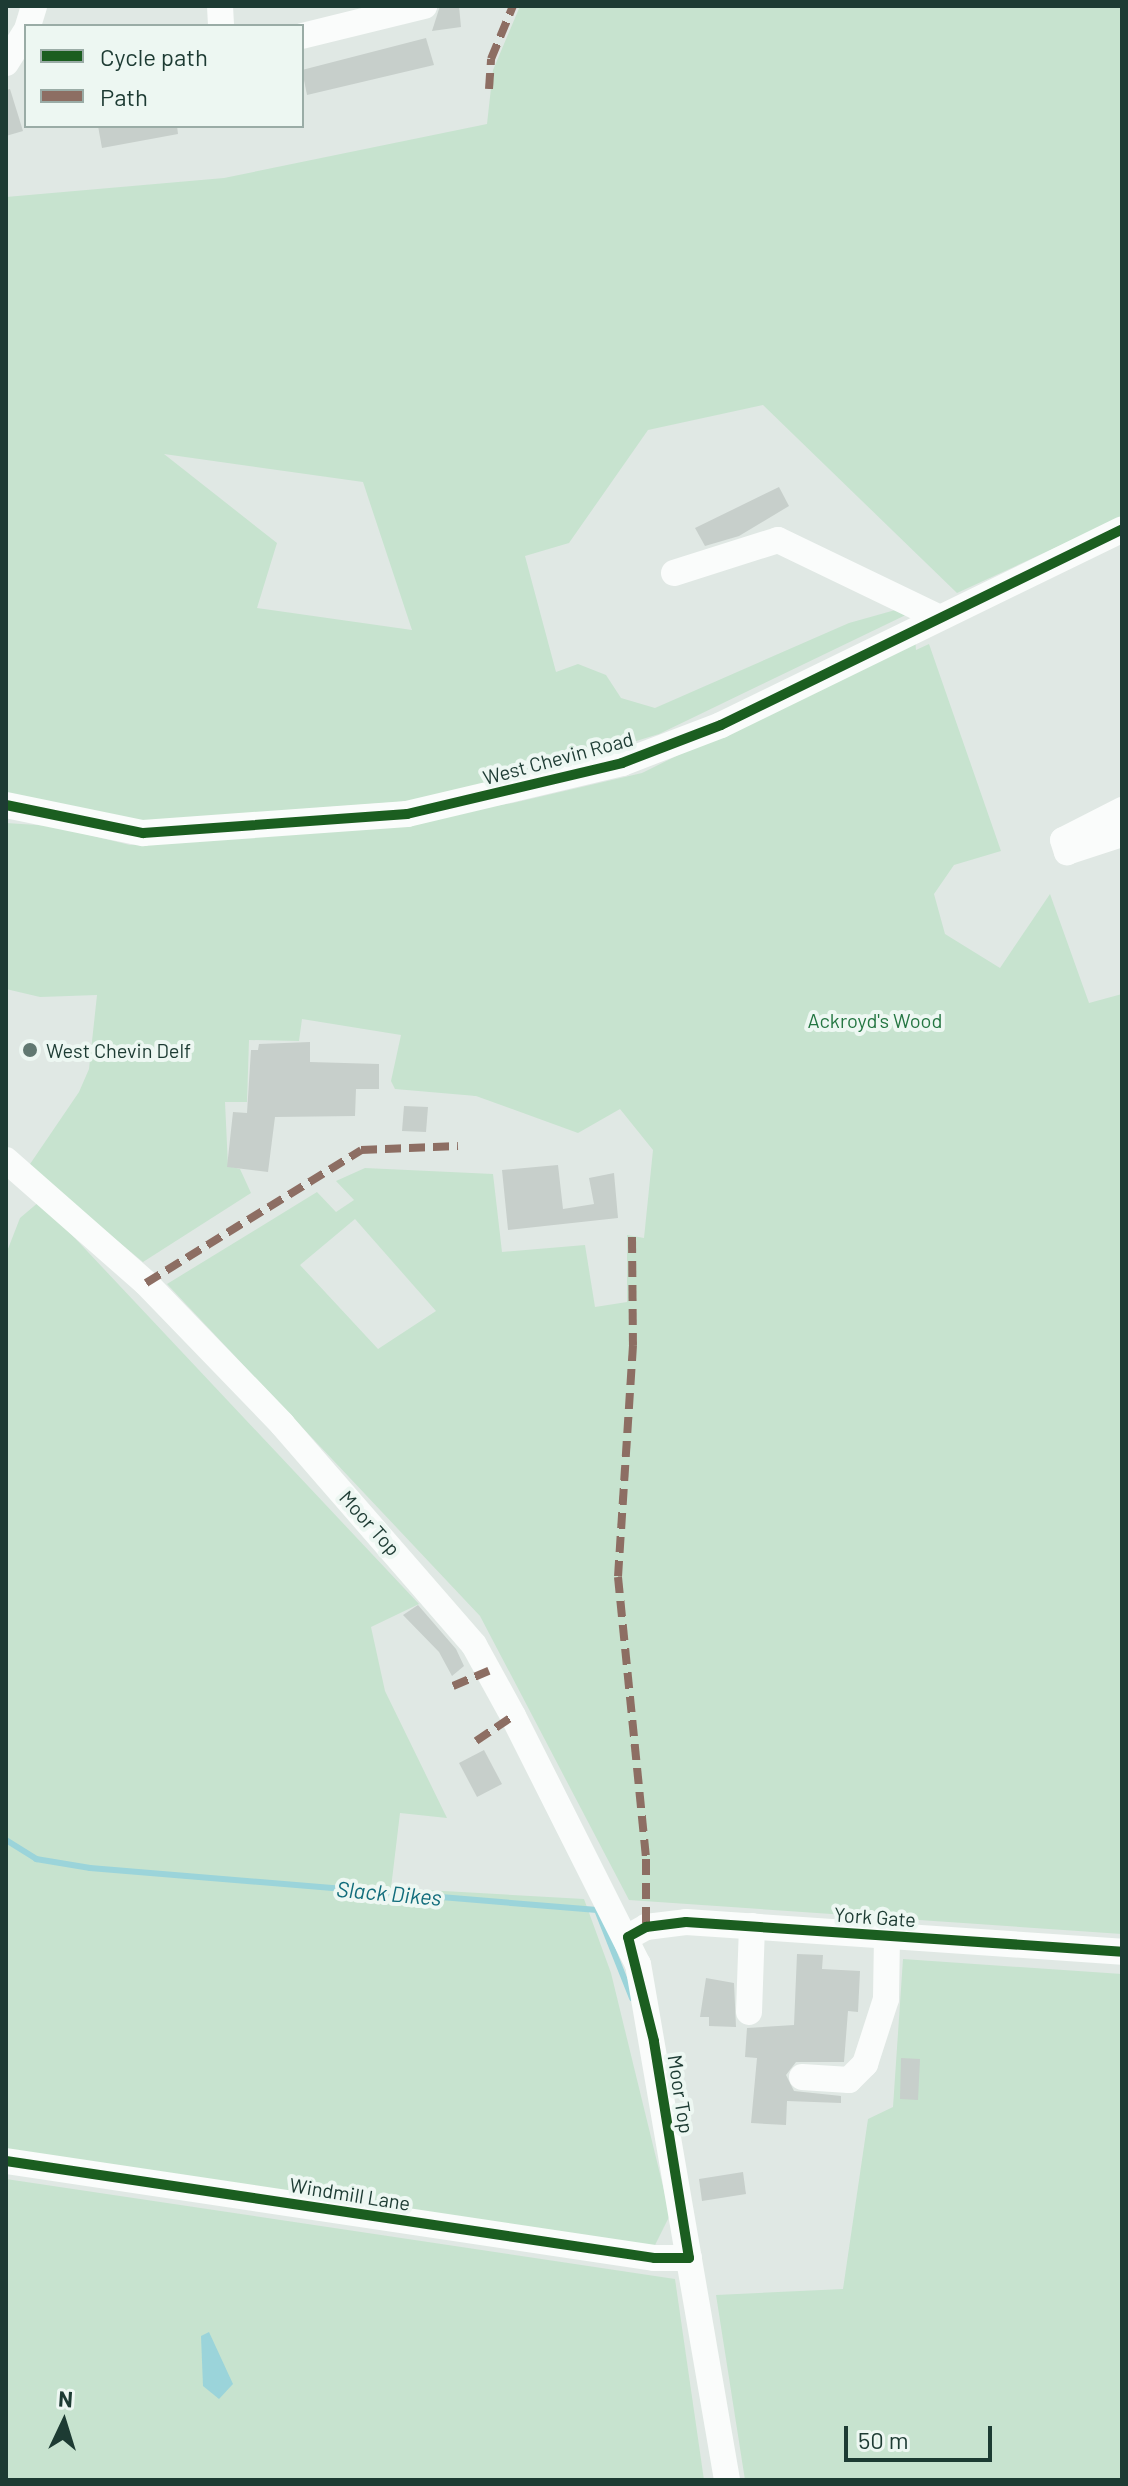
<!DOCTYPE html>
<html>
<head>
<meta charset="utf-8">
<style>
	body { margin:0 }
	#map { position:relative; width:1128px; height:2486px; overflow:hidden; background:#e0e8e4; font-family:Barlow,sans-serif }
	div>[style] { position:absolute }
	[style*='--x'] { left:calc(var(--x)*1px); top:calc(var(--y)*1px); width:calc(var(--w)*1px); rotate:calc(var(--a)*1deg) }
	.green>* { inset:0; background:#c7e3cf }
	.water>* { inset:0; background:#9bd4da }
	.stream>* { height:6px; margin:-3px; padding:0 3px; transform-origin:3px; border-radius:3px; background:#9bd4da }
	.building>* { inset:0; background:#c7cfcb }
	.minor>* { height:26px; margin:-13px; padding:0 13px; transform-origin:13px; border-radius:13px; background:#fafcfb }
	.quiet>* { height:8px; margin-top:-4px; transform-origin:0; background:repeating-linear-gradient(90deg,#8d6e63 0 16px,transparent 0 24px) }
	.cycleway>* { height:10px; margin:-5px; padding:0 5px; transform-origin:5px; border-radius:5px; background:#1b5e20 }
	.dots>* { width:22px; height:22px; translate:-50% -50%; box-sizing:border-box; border:4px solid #edf7f2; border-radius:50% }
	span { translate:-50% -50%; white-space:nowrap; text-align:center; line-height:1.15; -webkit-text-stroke:8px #edf7f2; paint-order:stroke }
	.street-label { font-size:20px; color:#1d3b33 }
	.park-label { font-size:20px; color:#247642 }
	.poi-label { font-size:20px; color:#1d3b33 }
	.left { translate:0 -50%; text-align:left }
	.water-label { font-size:22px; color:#126d7c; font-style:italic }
	.frame { position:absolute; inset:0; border:8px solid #1d3b33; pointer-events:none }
	.legend { position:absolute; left:24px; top:24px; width:280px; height:104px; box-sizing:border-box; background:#edf7f2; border:2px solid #9aaca6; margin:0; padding:10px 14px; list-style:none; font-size:24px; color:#1d3b33 }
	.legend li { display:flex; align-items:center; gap:16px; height:40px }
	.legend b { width:40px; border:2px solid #9aaca6 }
	.north { position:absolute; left:24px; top:2382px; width:80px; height:80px; -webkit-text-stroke:6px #edf7f2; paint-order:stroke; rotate:4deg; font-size:22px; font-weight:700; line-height:32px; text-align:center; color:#1d3b33 }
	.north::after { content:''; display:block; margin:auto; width:28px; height:36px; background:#1d3b33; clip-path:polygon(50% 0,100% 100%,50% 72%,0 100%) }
	.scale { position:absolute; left:844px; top:2426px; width:148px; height:36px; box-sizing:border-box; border:4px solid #1d3b33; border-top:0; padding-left:10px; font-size:24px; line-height:28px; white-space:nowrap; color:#1d3b33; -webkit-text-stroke:6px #edf7f2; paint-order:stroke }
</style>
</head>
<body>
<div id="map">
	<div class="green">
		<i style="clip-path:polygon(evenodd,520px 6px,1122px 6px,1122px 517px,957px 593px,763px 405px,648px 430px,569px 543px,525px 556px,556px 672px,578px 664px,606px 675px,621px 698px,655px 708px,849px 623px,906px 607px,912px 612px,659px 734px,450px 798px,144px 821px,6px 797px,6px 197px,224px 178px,487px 124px,493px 70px,520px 6px,164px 454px,363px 482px,412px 630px,257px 608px,277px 543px,164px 454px)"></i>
		<i style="clip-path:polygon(evenodd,915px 638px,916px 650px,929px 644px,1001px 851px,954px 865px,934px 894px,945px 934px,1000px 968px,1050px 894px,1089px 1003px,1122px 994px,1122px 1934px,629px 1900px,480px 1616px,167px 1284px,317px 1192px,336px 1212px,354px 1200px,336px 1181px,365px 1168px,493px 1174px,502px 1252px,585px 1245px,595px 1307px,627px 1302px,627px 1235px,644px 1238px,653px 1150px,620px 1109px,578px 1133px,476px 1096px,395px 1089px,391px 1081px,401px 1035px,302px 1019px,299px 1041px,249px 1040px,247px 1102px,225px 1102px,228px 1166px,240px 1169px,251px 1193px,143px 1262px,28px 1167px,79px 1092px,89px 1069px,97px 995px,40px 997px,6px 989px,6px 823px,52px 826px,130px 845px,319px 832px,513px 803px,642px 773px,915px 638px,355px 1219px,436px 1311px,378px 1349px,300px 1265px,355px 1219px)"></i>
		<i style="clip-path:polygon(40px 1201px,419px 1604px,371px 1627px,385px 1691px,447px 1818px,400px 1813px,391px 1888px,584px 1899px,611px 1973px,670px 2215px,653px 2249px,6px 2152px,6px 1254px,20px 1218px)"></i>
		<i style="clip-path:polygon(903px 1959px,1122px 1974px,1122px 2480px,745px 2480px,716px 2295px,843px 2289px,868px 2119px,893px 2107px)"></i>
		<i style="clip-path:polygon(6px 2179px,675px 2279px,704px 2480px,6px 2480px)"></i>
	</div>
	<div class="water">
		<i style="clip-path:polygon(209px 2332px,233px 2384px,219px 2399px,203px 2386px,201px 2336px)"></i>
	</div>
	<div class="stream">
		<i style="--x:6;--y:1840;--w:36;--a:32"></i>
		<i style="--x:36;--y:1859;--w:55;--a:9.5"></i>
		<i style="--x:90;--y:1868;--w:509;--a:4.74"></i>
		<i style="--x:597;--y:1910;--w:95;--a:68.3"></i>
	</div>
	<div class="building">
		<i style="clip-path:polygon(440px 6px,459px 6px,461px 27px,432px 31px)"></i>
		<i style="clip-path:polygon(426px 38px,434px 65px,307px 95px,302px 70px)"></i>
		<i style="clip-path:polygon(10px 89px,23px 131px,6px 136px,6px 90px)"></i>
		<i style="clip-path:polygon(98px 126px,177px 126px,178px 134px,102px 148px)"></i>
		<i style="clip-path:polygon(779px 487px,789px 506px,739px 536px,705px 546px,695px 528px)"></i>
		<i style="clip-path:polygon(310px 1042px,310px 1062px,379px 1064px,379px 1089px,356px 1089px,355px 1116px,275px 1117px,268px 1172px,227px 1167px,233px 1112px,247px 1113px,251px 1050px,258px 1050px,259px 1044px)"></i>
		<i style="clip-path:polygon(404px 1106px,428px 1107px,426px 1132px,402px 1131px)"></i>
		<i style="clip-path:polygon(558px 1165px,563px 1209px,594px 1204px,589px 1178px,614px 1173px,618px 1218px,508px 1230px,502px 1170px)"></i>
		<i style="clip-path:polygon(418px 1605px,456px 1649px,464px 1666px,452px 1676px,439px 1652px,403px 1615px)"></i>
		<i style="clip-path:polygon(484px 1750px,502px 1784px,477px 1797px,459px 1763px)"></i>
		<i style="clip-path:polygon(797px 1954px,823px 1955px,822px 1969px,860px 1971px,858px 2012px,848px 2011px,844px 2062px,796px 2062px,786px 2075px,794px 2091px,841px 2096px,841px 2103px,787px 2101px,786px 2125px,751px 2123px,757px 2058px,745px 2057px,747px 2028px,794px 2025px)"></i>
		<i style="clip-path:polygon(706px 1978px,734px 1983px,736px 2027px,709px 2026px,709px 2017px,700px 2017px)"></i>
		<i style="clip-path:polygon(901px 2058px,920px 2059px,918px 2100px,900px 2099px)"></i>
		<i style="clip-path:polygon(743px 2172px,746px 2194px,702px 2201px,699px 2179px)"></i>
	</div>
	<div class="minor">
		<i style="--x:220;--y:6;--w:20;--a:87"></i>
		<i style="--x:28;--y:26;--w:21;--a:-73"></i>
		<i style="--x:302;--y:36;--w:126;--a:-13.8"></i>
		<i style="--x:6;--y:63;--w:38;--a:-58"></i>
		<i style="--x:674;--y:573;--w:109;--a:-17.6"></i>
		<i style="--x:778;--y:540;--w:178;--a:25.7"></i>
		<i style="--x:6;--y:805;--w:140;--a:11.6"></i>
		<i style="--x:143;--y:833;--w:265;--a:-4.1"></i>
		<i style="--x:407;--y:814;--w:221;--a:-13.3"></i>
		<i style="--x:622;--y:763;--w:106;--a:-21"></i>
		<i style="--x:721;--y:725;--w:446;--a:-26"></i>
		<i style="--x:1122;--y:810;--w:66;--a:153"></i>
		<i style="--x:1063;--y:840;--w:13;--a:72"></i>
		<i style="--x:1067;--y:852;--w:58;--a:-18.1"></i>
		<i style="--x:6;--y:1160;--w:186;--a:41.3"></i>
		<i style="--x:146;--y:1283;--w:196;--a:46"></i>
		<i style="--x:282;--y:1424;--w:293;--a:49"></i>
		<i style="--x:474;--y:1645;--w:81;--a:61.2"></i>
		<i style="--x:513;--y:1716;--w:278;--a:63.3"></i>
		<i style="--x:638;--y:1964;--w:524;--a:80.21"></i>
		<i style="--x:628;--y:1937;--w:21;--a:-29"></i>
		<i style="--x:646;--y:1927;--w:40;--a:-7.1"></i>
		<i style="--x:686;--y:1922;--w:437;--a:3.9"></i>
		<i style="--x:749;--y:2012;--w:86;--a:-88"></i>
		<i style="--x:802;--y:2077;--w:47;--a:3.7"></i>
		<i style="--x:849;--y:2080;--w:23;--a:-45"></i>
		<i style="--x:865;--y:2064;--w:68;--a:-72.1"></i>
		<i style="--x:886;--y:1999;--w:63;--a:-89.1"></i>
		<i style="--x:6;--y:2161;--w:655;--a:8.51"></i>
		<i style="--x:654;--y:2258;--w:35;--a:0"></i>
	</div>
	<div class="quiet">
		<i style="--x:489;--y:89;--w:30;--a:-86"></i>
		<i style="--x:491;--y:59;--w:57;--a:-67.5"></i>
		<i style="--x:632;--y:1237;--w:108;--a:89.5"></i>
		<i style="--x:633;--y:1345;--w:232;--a:93.7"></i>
		<i style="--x:618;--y:1577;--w:283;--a:84.3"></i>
		<i style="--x:646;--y:1859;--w:68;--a:90"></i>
		<i style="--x:146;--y:1283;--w:253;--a:-31.7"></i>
		<i style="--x:361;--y:1150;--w:97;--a:-2.4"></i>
		<i style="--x:453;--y:1686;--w:39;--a:-23"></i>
		<i style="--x:476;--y:1741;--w:45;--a:-34"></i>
	</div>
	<div class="cycleway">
		<i style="--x:6;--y:805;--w:140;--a:11.6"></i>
		<i style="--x:143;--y:833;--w:265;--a:-4.1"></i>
		<i style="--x:407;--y:814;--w:221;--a:-13.3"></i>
		<i style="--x:622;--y:763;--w:106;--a:-21"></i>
		<i style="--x:721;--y:725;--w:446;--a:-26"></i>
		<i style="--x:6;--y:2161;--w:655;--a:8.51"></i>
		<i style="--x:654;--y:2258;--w:35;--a:0"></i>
		<i style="--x:689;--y:2258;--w:220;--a:-99.2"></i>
		<i style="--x:654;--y:2041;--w:107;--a:-104"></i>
		<i style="--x:628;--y:1937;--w:21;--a:-29"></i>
		<i style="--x:646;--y:1927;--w:40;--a:-7.1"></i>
		<i style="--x:686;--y:1922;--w:437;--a:3.9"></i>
	</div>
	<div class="dots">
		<i style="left:30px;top:1050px;background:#617871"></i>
	</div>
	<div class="street-label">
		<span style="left:558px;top:758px;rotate:-15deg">West Chevin Road</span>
		<span style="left:370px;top:1523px;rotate:48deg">Moor Top</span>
		<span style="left:875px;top:1917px;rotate:4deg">York Gate</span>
		<span style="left:681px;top:2094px;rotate:81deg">Moor Top</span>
		<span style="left:350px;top:2194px;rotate:9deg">Windmill Lane</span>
	</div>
	<div class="park-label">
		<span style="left:875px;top:1020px">Ackroyd's Wood</span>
	</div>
	<div class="poi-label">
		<span class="left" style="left:46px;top:1050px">West Chevin Delf</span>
	</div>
	<div class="water-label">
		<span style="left:389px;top:1893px;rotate:5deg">Slack Dikes</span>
	</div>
	<div class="frame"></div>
	<ul class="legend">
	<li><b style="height:10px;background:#1b5e20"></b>Cycle path</li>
	<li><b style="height:10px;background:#8d6e63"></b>Path</li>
	</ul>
	<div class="north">N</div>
	<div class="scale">50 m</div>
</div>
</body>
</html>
